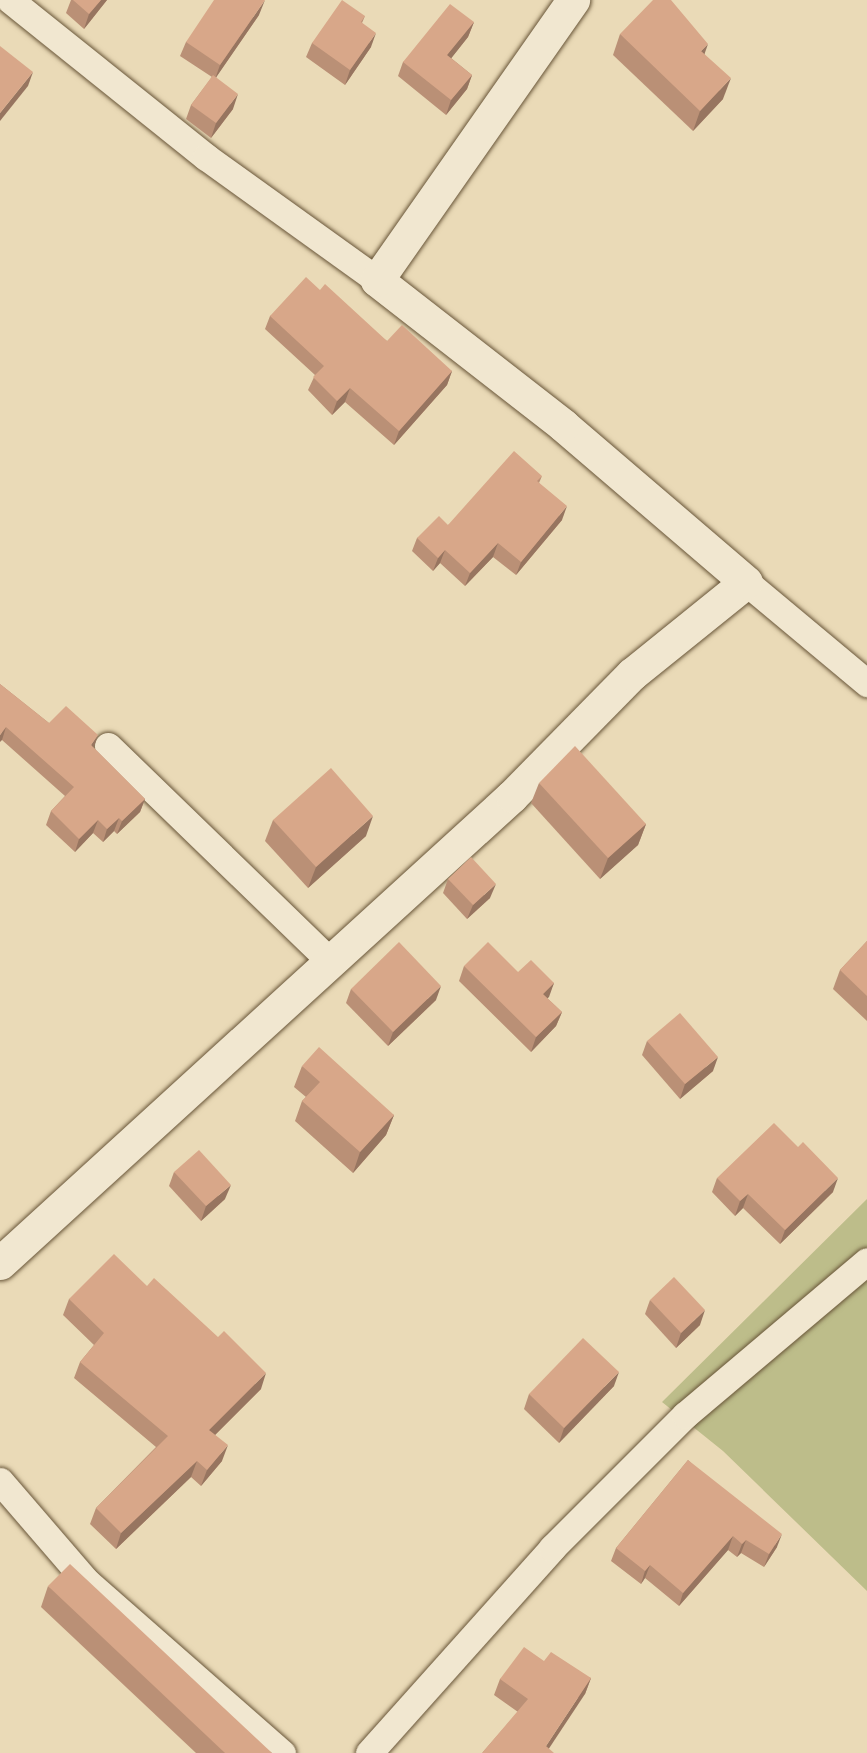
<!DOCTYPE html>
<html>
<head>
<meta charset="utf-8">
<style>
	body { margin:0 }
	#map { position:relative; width:867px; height:1753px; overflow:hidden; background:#eadab7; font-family:"IM FELL Great Primer",serif }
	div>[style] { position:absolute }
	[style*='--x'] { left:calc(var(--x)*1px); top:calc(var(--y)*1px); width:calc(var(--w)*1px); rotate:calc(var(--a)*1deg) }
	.green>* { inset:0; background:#bdbd8a }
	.roads { filter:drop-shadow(0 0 2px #685538) drop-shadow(0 0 2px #685538) }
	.street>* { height:27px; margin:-13.5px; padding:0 13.5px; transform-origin:13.5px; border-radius:13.5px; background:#f1e7d0 }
	.secondary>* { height:33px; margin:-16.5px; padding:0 16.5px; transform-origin:16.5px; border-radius:16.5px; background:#f1e7d0 }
	.wall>* { inset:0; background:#ba9076 }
	.shaded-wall>* { inset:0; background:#977560 }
	.building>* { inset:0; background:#d8a789 }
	span { translate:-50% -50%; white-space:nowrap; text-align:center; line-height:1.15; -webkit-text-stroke:4.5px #f1e7d0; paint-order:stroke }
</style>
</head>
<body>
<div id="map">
	<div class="green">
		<i style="clip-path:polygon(867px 1199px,867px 1591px,723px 1451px,662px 1402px)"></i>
	</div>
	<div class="roads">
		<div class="street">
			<i style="--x:10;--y:0;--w:251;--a:38.7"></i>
			<i style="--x:206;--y:157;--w:211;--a:35.7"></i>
			<i style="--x:746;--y:582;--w:158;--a:39.9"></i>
			<i style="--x:108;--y:746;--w:308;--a:44.1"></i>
			<i style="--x:0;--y:1481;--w:132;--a:49.3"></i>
			<i style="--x:86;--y:1581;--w:261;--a:41.3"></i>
			<i style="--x:369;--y:1753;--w:275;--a:-48.2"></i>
			<i style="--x:552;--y:1548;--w:188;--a:-45"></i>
			<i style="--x:685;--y:1415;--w:238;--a:-40.2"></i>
		</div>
		<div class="secondary">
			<i style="--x:0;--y:1263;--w:693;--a:-42.37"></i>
			<i style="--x:512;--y:796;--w:171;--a:-45.5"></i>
			<i style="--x:632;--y:674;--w:146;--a:-38.9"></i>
			<i style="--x:746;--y:582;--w:241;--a:-139.4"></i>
			<i style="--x:563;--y:425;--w:236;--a:-142.1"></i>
			<i style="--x:377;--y:280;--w:342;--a:-55"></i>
		</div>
	</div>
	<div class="wall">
		<i style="clip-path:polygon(71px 0,107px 0,84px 29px,66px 13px)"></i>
		<i style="clip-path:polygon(259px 15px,216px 77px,233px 109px,211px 138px,186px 119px,191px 105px,212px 77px,180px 56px,186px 42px)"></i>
		<i style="clip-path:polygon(365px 16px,362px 23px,371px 47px,345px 85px,306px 57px,312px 43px)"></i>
		<i style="clip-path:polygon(474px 22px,468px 37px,451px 58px,472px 75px,467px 89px,446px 115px,398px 76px,403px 62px)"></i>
		<i style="clip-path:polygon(620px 34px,704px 53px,723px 99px,693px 131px,613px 55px)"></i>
		<i style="clip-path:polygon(320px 290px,387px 341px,452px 371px,447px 385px,394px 445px,345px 402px,332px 415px,308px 390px,315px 375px,265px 329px,270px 316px)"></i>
		<i style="clip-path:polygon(542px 476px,539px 483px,562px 520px,516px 575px,493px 557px,465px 586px,440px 563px,433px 571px,412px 551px,417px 538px,448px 525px)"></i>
		<i style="clip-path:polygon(0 684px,49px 723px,93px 747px,145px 799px,140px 812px,117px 834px,114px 831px,103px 842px,93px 833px,75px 852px,46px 825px,51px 811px,65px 796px,2px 740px)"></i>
		<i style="clip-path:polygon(539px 783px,646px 824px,638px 845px,600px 879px,531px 803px)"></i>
		<i style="clip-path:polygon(273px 820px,366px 836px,308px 888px,265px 841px)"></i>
		<i style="clip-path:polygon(448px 879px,490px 898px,467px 919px,443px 893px)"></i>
		<i style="clip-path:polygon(867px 941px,867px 1021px,833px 989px,840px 970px)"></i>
		<i style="clip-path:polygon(464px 966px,518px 972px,554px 983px,547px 998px,562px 1012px,556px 1026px,531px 1052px,459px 981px)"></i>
		<i style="clip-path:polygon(351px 989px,436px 1000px,388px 1046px,346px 1003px)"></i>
		<i style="clip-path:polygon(647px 1041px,713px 1071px,680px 1099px,642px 1055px)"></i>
		<i style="clip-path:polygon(302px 1066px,394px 1115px,386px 1135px,353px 1173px,295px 1121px,302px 1101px,306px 1097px,294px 1087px)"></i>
		<i style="clip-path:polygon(174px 1172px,225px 1199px,201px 1221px,169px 1186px)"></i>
		<i style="clip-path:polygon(717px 1178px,833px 1192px,780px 1244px,743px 1208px,735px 1216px,712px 1192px)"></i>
		<i style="clip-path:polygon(147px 1286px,261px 1389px,215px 1435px,222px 1461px,201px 1486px,191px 1477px,116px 1549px,90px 1524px,96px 1508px,156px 1447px,74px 1378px,80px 1362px,94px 1345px,63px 1315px,69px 1299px)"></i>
		<i style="clip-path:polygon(650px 1300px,700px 1325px,676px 1348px,645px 1314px)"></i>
		<i style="clip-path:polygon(614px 1386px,559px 1443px,524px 1409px,529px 1394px)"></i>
		<i style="clip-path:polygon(688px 1460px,777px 1547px,764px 1567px,741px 1553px,737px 1557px,728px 1550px,679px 1606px,645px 1578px,641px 1584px,611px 1561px,616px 1548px)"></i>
		<i style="clip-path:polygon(48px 1586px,272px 1753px,196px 1753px,41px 1607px)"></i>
		<i style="clip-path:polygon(544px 1661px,591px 1678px,585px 1694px,482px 1753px,518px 1712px,494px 1695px,500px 1679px)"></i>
	</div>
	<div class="shaded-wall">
		<i style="clip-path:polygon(101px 0,107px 0,84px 29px,89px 14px)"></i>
		<i style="clip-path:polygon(265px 0,259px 15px,215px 79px,220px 65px)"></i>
		<i style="clip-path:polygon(474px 22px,468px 37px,442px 70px,447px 55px)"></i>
		<i style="clip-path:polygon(376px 33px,371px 47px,345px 85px,350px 70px)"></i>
		<i style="clip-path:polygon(708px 44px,701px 64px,701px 51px)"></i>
		<i style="clip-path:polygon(33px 72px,28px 86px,0 121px,0 113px)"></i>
		<i style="clip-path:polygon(472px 75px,467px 89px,446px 115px,451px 100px)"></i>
		<i style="clip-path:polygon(731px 78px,723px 99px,693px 131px,700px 111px)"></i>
		<i style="clip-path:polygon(238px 94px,233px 109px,211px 138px,216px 123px)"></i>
		<i style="clip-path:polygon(452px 371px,447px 385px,394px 445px,399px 431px)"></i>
		<i style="clip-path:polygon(350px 388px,345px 402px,332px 415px,337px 401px)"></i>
		<i style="clip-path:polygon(567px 506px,562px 520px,516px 575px,521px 562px)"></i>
		<i style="clip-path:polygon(498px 543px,493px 557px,465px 586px,470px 573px)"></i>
		<i style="clip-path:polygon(445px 550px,440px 563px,433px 571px,438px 558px)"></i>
		<i style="clip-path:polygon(6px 727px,2px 740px,0 742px,0 735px)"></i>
		<i style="clip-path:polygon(98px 735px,93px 749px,91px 745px)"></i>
		<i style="clip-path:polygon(145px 799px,140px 812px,117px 834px,122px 821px)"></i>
		<i style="clip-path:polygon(373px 816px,366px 836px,308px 888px,316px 867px)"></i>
		<i style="clip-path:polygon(119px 818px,114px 831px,103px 842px,107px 829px)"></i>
		<i style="clip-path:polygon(98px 820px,93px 833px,75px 852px,79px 839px)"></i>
		<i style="clip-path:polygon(646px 824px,638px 845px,600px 879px,608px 858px)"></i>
		<i style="clip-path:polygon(496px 884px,490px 898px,467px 919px,473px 905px)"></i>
		<i style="clip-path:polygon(554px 983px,549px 997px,537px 1008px,543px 994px)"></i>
		<i style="clip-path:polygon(441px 986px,436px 1000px,388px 1046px,393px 1032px)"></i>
		<i style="clip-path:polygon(562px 1012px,556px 1026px,531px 1052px,536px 1037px)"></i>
		<i style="clip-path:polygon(718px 1057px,713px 1071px,680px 1099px,685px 1084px)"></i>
		<i style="clip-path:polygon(394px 1115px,386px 1135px,353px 1173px,360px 1152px)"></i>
		<i style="clip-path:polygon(838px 1178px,833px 1192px,780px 1244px,785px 1230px)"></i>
		<i style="clip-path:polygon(231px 1185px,225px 1199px,201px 1221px,206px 1206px)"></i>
		<i style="clip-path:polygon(748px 1194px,743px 1208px,735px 1216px,740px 1201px)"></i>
		<i style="clip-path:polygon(705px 1310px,700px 1325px,676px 1348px,681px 1333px)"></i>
		<i style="clip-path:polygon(619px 1372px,614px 1386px,559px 1443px,564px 1428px)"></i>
		<i style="clip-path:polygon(266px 1373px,261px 1389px,204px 1446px,209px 1430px)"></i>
		<i style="clip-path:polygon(228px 1445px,222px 1461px,201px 1486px,207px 1470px)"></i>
		<i style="clip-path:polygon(197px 1461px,191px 1477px,116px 1549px,121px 1533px)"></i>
		<i style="clip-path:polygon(782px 1534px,777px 1547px,764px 1567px,769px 1554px)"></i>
		<i style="clip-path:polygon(733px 1536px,728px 1550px,679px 1606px,683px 1593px)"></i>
		<i style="clip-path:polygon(746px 1540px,741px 1553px,737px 1557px,742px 1544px)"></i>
		<i style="clip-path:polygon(650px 1565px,645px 1578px,641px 1584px,645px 1571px)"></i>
		<i style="clip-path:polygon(591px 1678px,585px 1694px,546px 1753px,546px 1746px)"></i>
	</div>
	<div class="building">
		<i style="clip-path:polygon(73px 0,101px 0,89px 14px)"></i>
		<i style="clip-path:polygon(214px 0,265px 0,220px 65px,186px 42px)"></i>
		<i style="clip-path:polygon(342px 0,365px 16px,361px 22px,376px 33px,350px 70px,312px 43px)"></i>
		<i style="clip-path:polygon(653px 0,671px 0,708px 44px,701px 51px,731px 78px,700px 111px,620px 34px)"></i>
		<i style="clip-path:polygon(450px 4px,474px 22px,447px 55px,472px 75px,451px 100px,403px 62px)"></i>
		<i style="clip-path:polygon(0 46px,33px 72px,0 113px)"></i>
		<i style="clip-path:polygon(213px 75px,238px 94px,216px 123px,191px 105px)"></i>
		<i style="clip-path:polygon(306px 277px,320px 290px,325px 284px,387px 341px,402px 325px,452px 371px,399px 431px,350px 388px,337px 401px,313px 377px,324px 366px,270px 316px)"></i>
		<i style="clip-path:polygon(514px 451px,542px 476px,537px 481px,567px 506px,521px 562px,498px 543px,470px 573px,445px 550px,438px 558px,417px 538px,439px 516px,448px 525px)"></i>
		<i style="clip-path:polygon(0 684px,49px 723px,66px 706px,98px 735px,91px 745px,145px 799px,122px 821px,119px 818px,107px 829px,98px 820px,79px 839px,51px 811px,74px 787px,6px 727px,0 735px)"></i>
		<i style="clip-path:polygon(575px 746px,646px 824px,608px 858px,539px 783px)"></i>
		<i style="clip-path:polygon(331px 768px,373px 816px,316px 867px,273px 820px)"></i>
		<i style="clip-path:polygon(471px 857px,496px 884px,473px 905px,448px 879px)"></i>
		<i style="clip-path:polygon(867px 941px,867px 996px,840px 970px)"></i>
		<i style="clip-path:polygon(399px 942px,441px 986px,393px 1032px,351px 989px)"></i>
		<i style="clip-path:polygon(488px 942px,518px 972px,531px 960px,554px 983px,543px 994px,562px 1012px,536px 1037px,464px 966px)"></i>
		<i style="clip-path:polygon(680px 1013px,718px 1057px,685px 1084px,647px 1041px)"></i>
		<i style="clip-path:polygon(319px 1047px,394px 1115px,360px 1152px,302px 1101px,320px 1082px,302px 1066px)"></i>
		<i style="clip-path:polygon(774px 1123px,798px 1147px,803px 1142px,838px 1178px,785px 1230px,748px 1194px,740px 1201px,717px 1178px)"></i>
		<i style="clip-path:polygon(199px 1150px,231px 1185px,206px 1206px,174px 1172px)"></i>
		<i style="clip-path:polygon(114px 1254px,147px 1286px,154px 1278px,218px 1337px,224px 1331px,266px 1373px,209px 1430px,228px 1445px,207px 1470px,197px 1461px,121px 1533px,96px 1508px,168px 1436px,80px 1362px,104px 1333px,69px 1299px)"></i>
		<i style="clip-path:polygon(674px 1277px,705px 1310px,681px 1333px,650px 1300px)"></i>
		<i style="clip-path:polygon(583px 1338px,619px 1372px,564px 1428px,529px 1394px)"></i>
		<i style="clip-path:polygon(688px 1460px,782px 1534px,769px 1554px,746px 1540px,742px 1544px,733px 1536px,683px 1593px,650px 1565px,645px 1571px,616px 1548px)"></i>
		<i style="clip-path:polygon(70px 1564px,272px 1753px,225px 1753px,48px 1586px)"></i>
		<i style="clip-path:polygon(524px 1647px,544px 1661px,551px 1652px,591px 1678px,546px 1746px,554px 1753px,482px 1753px,528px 1699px,500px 1679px)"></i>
	</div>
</div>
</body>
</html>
